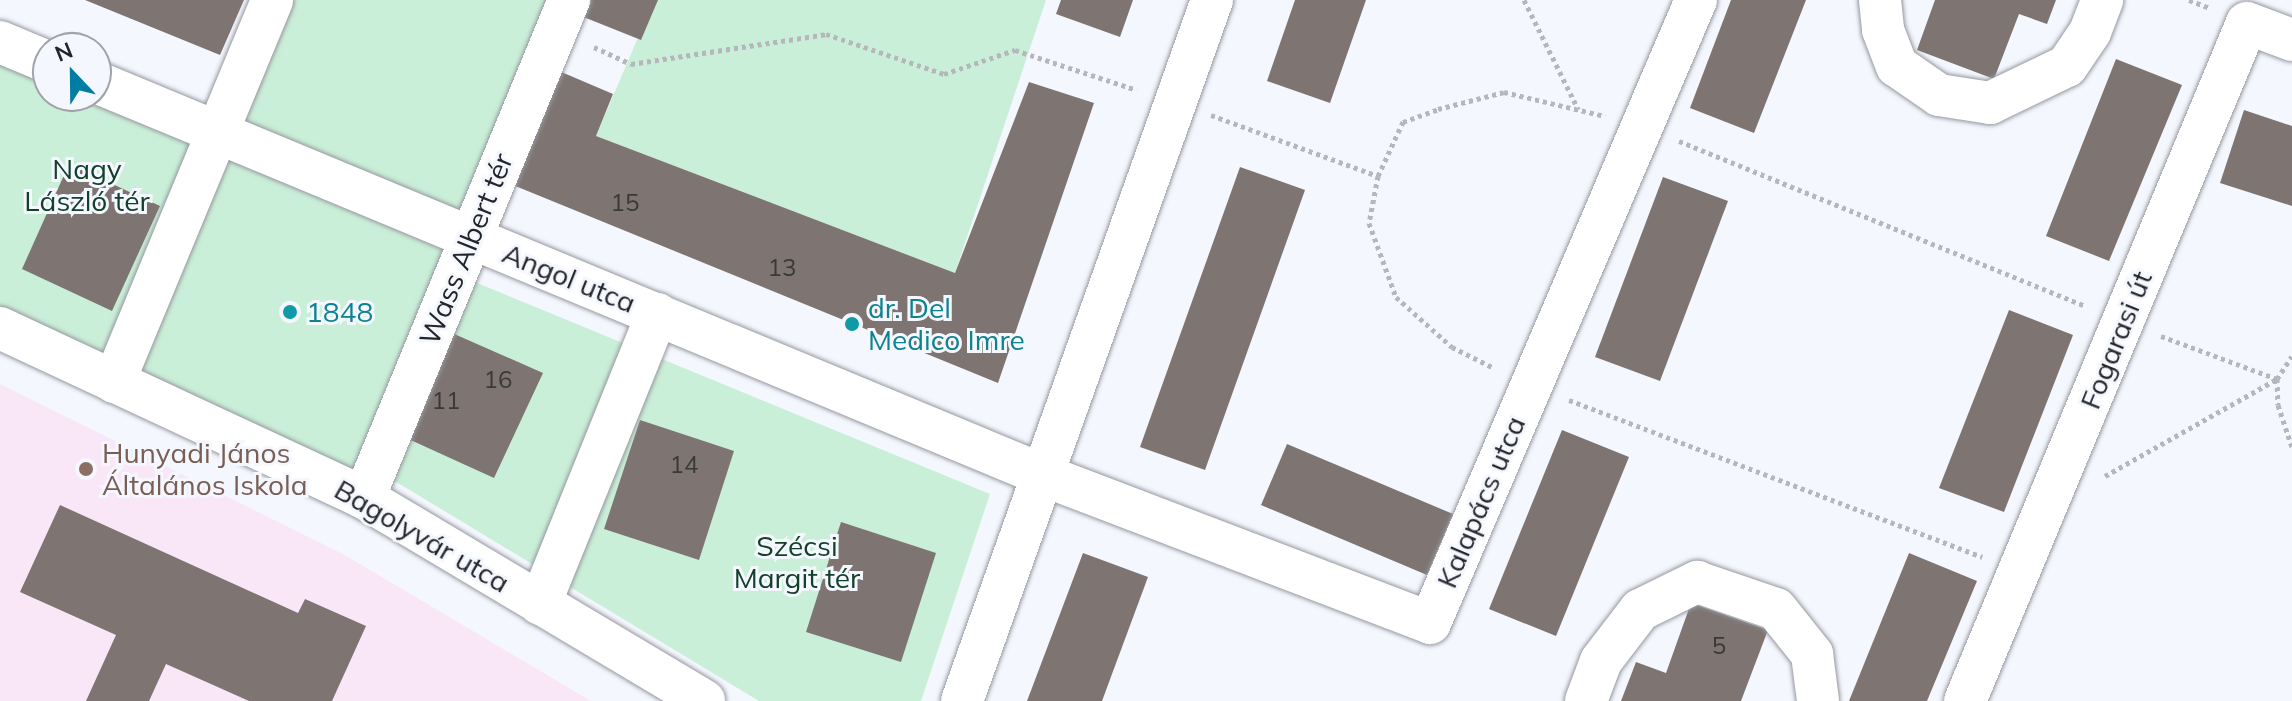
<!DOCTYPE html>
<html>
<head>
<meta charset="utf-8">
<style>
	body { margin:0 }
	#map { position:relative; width:2292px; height:701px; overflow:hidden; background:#f5f7fe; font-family:Mulish,sans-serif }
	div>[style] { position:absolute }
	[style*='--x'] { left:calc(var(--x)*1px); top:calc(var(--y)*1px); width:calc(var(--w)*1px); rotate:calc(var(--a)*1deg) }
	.education>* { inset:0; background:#f9e7f8 }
	.green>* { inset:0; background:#caefd8 }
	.building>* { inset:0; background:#7e7572 }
	.path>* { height:5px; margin-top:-2.5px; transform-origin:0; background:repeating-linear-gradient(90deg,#b5b7bd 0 4px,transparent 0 8px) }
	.roads { filter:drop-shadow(0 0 2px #9698a0) drop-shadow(0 0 2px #9698a0) }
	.street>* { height:42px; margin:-21px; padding:0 21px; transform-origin:21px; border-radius:21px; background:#fff }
	.dots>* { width:22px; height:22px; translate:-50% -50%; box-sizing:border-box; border:4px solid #f5f7fe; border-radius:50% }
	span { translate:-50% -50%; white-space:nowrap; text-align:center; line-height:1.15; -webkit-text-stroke:6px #f5f7fe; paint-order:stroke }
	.number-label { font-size:24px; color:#3a393a }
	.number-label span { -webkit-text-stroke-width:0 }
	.park-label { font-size:28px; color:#134029 }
	.street-label { font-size:28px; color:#242528 }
	.culture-label { font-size:28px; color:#0d838f }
	.left { translate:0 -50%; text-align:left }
	.education-label { font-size:28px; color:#785e54 }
	.north { position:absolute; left:32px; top:32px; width:80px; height:80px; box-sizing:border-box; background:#f5f7fe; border:2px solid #a1a3a8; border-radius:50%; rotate:338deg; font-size:22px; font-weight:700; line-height:32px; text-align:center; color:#242528 }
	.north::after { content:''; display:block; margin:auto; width:28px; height:36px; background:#007da3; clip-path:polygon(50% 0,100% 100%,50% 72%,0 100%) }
</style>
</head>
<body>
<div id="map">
	<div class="education">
		<i style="clip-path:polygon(0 384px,343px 554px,591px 701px,0 701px)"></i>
	</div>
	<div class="green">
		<i style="clip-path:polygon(272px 0,567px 0,364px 498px,114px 382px)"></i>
		<i style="clip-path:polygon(654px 0,1046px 0,955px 273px,596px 136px)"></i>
		<i style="clip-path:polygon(0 53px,48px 73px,48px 96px,96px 96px,201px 137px,106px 370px,0 320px)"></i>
		<i style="clip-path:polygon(465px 278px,990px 494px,921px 701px,759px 701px,383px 474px)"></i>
	</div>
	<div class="building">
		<i style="clip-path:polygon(85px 0,244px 0,220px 55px)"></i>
		<i style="clip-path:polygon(581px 0,658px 0,641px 40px,576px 14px)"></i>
		<i style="clip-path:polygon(1061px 0,1133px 0,1120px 37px,1056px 14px)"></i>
		<i style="clip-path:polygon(1295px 0,1366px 0,1330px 103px,1267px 81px)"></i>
		<i style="clip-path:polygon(1731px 0,1806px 0,1754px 133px,1690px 108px)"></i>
		<i style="clip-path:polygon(1935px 0,2056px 0,2047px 24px,2019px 14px,1994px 79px,1917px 50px)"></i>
		<i style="clip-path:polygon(2116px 59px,2182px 85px,2109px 261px,2046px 236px)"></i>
		<i style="clip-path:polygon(552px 68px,613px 94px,596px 136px,955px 273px,1029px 82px,1094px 103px,998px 383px,503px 181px)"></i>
		<i style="clip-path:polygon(2244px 110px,2292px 126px,2292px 206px,2220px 183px)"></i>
		<i style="clip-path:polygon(69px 164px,160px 206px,112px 311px,22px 269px)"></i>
		<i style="clip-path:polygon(1240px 167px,1305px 190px,1205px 470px,1140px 447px)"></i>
		<i style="clip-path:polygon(1663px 177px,1728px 201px,1660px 381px,1595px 357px)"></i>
		<i style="clip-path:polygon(2009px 310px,2073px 335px,2004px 512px,1939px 488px)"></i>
		<i style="clip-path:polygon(452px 333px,543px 373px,494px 478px,404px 437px)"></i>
		<i style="clip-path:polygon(640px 420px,734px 451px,699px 560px,604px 529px)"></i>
		<i style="clip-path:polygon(1562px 430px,1629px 457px,1556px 636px,1489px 609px)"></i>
		<i style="clip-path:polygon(1287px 444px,1453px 514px,1427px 575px,1261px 505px)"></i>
		<i style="clip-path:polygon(60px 505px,298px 613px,305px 599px,366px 626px,332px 701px,249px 701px,166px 664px,149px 701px,86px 701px,116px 635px,20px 592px)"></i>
		<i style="clip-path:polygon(841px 522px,936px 553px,901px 662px,806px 632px)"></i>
		<i style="clip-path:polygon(1083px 553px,1148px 577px,1102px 701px,1027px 701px)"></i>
		<i style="clip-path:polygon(1909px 553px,1977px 581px,1927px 701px,1849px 701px)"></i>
		<i style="clip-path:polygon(1691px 603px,1768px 630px,1741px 701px,1621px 701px,1636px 662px,1666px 673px)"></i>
	</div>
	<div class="path">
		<i style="--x:1524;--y:0;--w:122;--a:63.6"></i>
		<i style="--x:2189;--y:0;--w:22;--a:21"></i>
		<i style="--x:594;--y:47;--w:41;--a:24.7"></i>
		<i style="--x:631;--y:64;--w:197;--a:-8.7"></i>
		<i style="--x:826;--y:34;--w:125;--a:18.7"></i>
		<i style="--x:944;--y:74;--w:75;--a:-18.7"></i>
		<i style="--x:1015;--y:50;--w:128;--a:18.2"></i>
		<i style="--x:1211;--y:115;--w:178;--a:20.1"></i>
		<i style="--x:1378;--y:176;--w:48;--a:100.8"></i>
		<i style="--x:1369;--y:223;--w:79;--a:70"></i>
		<i style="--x:1396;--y:297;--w:75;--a:41.8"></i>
		<i style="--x:1452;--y:347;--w:47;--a:26.6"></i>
		<i style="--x:1679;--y:141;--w:438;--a:22.1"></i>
		<i style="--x:1378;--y:176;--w:60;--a:-65.2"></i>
		<i style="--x:1403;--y:122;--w:37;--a:-20"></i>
		<i style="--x:1438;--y:109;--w:68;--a:-14.4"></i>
		<i style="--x:1504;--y:92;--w:104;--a:13.4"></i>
		<i style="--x:2161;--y:336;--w:124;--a:20.3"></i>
		<i style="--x:2277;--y:379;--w:27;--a:-57"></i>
		<i style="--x:1569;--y:400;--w:442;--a:20.8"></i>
		<i style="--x:2105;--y:476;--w:197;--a:-29.4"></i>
		<i style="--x:2277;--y:379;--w:26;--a:88"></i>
		<i style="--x:2278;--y:405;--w:44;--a:71.6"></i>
	</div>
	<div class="roads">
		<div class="street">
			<i style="--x:1880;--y:0;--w:30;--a:84"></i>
			<i style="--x:1883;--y:30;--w:39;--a:69"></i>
			<i style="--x:1897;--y:66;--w:51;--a:34.6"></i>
			<i style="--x:1939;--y:95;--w:52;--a:8.9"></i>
			<i style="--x:1990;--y:103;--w:85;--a:-25.7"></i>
			<i style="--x:2067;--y:66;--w:41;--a:-55.9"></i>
			<i style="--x:2090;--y:32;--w:34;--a:-69"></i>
			<i style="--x:0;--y:42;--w:52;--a:22.6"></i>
			<i style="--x:96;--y:82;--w:1025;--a:22.54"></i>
			<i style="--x:1043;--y:475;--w:414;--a:20.9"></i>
			<i style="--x:1430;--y:623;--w:677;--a:-66.88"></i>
			<i style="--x:0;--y:328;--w:402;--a:25"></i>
			<i style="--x:364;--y:498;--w:396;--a:30.8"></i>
			<i style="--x:114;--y:382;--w:413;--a:-67.5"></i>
			<i style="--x:364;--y:498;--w:539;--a:-67.63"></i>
			<i style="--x:540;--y:604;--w:313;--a:-68"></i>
			<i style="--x:962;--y:701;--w:744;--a:-70.37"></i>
			<i style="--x:1586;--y:701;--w:43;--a:-69.4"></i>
			<i style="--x:1601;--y:661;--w:64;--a:-52.6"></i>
			<i style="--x:1640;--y:610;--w:64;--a:-26.2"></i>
			<i style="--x:1697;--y:582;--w:83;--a:18.9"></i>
			<i style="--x:1776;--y:609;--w:58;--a:51.3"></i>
			<i style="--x:1812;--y:654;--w:47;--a:82.7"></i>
			<i style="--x:1965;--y:701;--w:734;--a:-67.42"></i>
			<i style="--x:2247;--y:23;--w:48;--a:20.7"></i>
		</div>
	</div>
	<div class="dots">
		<i style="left:290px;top:312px;background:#0f9aa8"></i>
		<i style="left:852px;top:324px;background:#0f9aa8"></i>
		<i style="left:86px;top:469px;background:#8d6e63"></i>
	</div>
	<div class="number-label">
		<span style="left:625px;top:203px">15</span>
		<span style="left:782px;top:268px">13</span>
		<span style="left:498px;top:380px">16</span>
		<span style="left:446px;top:401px">11</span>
		<span style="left:684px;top:465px">14</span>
		<span style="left:1719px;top:646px">5</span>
	</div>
	<div class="park-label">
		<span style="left:87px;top:185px">Nagy<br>László tér</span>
		<span style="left:797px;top:562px">Szécsi<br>Margit tér</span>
	</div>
	<div class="street-label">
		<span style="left:466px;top:249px;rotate:-68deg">Wass Albert tér</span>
		<span style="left:569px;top:278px;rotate:22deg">Angol utca</span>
		<span style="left:2116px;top:340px;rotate:-68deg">Fogarasi út</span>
		<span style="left:1481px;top:502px;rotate:-67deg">Kalapács utca</span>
		<span style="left:422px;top:536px;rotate:30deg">Bagolyvár utca</span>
	</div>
	<div class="culture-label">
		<span class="left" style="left:868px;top:324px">dr. Del<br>Medico Imre</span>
		<span class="left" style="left:306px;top:312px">1848</span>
	</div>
	<div class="education-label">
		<span class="left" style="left:102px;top:469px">Hunyadi János<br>Általános Iskola</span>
	</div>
	<div class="north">N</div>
</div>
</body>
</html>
